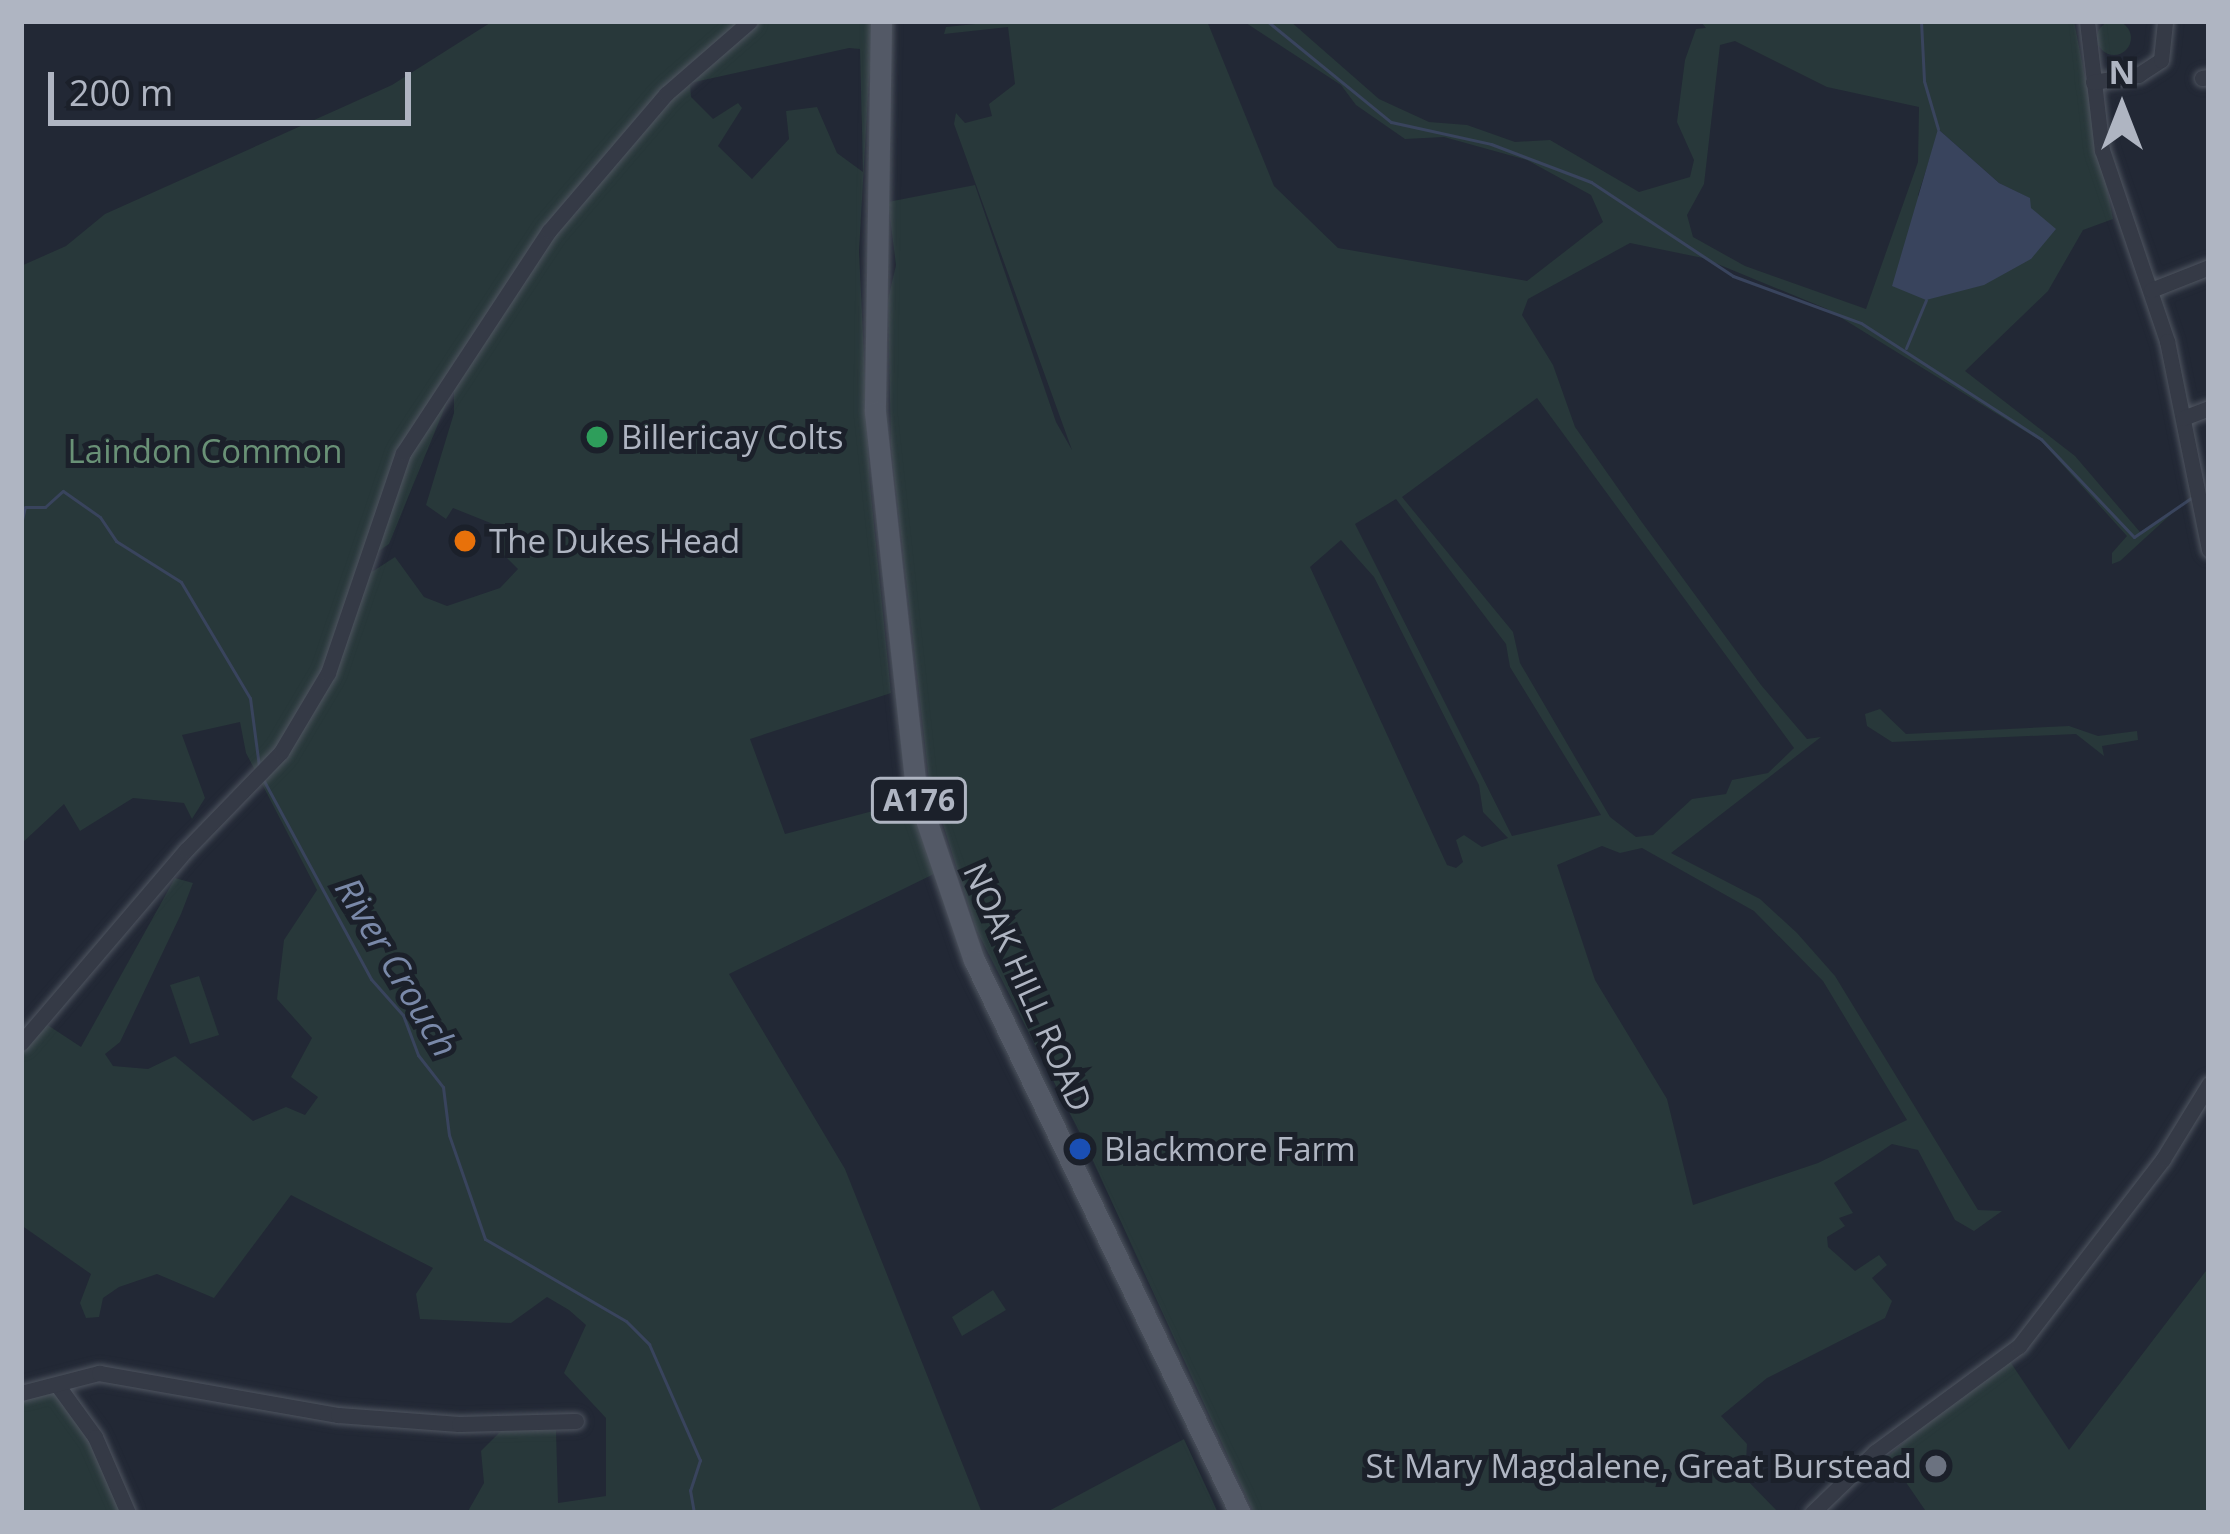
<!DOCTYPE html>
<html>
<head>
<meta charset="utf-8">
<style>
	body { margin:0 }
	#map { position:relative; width:2230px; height:1534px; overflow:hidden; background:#222835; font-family:"Open Sans",sans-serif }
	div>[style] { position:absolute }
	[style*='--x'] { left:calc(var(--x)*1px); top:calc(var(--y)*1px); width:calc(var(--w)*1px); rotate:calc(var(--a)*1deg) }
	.green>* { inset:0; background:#28383a }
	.round { border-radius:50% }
	.water>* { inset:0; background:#39445d }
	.stream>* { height:3px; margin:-1.5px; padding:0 1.5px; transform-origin:1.5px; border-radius:1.5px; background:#39445d }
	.roads { filter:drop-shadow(0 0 3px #4f5560) drop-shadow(0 0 3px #4f5560) }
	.minor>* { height:15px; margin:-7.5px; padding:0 7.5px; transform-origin:7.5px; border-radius:7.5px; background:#353a46 }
	.major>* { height:21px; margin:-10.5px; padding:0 10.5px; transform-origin:10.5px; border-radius:10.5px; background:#535966 }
	.dots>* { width:33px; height:33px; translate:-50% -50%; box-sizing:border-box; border:6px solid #1b202a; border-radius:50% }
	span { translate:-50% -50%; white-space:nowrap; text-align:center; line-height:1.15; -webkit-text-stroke:10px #1b202a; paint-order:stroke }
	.shield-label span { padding:3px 9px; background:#1b202a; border:3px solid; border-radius:9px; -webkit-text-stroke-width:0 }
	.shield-label { font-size:30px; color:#afb5c2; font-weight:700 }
	.poi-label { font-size:33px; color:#afb5c2 }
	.left { translate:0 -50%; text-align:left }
	.right { translate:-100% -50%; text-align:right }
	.park-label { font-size:33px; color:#699176 }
	.street-label { font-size:33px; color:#afb5c2 }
	.water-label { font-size:36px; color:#7a89a9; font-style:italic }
	.frame { position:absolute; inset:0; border:24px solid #afb5c2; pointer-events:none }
	.north { position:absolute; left:2062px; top:48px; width:120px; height:120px; -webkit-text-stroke:9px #1b202a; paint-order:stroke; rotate:0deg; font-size:33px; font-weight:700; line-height:48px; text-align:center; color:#afb5c2 }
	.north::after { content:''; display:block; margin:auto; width:42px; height:54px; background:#afb5c2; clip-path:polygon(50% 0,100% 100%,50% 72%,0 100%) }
	.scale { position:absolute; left:48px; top:72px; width:363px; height:54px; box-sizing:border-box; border:6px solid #afb5c2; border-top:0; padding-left:15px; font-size:36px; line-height:42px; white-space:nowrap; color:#afb5c2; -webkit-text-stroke:9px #1b202a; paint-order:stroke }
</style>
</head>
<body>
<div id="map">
	<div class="green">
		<i style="clip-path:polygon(evenodd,493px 21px,881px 21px,869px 78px,859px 251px,870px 485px,891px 693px,750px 739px,785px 834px,919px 799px,938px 872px,729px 974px,845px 1169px,982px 1513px,467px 1513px,484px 1483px,481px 1451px,510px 1422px,556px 1430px,558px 1503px,606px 1496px,606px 1418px,564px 1373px,586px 1325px,569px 1310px,547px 1297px,511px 1323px,420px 1319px,416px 1294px,433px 1268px,291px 1195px,214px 1298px,157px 1274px,119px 1287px,103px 1298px,99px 1317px,86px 1318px,80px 1303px,91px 1274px,21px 1225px,21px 1044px,43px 1022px,81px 1047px,175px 878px,193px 883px,181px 914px,120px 1042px,105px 1054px,113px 1066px,148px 1069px,175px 1056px,253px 1121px,286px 1107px,305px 1115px,318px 1097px,291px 1077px,312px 1038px,277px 999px,284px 940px,317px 890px,246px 753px,240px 722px,182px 735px,205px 798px,192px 819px,184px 803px,133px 798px,80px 831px,64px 804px,21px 844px,21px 266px,66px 246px,105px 214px,392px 85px,493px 21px,849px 48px,860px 49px,863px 172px,837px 153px,817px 107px,786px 111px,789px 139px,752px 179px,718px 146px,742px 108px,738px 103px,713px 119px,691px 97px,690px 83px,849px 48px,493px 21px,454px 385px,454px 413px,426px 505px,446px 519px,453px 508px,503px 528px,494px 545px,518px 569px,500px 588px,447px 606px,424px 597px,395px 557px,364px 577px,367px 559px,389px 544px,454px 385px)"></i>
		<i style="clip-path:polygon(evenodd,1005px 21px,1207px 21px,1274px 186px,1338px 248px,1527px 281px,1603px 222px,1591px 195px,1527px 160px,1444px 137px,1405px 139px,1356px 105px,1341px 85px,1243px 21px,1290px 21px,1379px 99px,1429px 122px,1467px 125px,1515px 142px,1550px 140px,1639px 192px,1690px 177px,1694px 160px,1677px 122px,1685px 60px,1696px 29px,1706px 28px,1700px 21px,2074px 21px,2113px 219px,2083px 230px,2048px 291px,1965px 371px,2075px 456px,2140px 532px,2180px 506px,2120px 561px,2112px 564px,2112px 553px,2127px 536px,2041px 441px,1827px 309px,1703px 258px,1630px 243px,1528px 299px,1522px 315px,1553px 365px,1575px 427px,1641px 521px,1761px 685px,1807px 739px,1821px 737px,1671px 853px,1760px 899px,1797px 933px,1835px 976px,1978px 1210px,2002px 1211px,1974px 1231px,1955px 1220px,1918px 1150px,1892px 1144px,1834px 1183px,1853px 1213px,1839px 1218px,1845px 1226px,1827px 1237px,1828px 1247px,1855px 1271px,1879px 1255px,1887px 1265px,1872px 1278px,1892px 1301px,1885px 1318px,1767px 1378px,1721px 1416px,1747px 1444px,1745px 1478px,1779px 1513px,1254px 1513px,1084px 1141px,976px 929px,929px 780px,891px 447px,888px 300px,896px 265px,888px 202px,975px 185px,1056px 422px,1072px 450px,954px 124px,956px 113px,965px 123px,992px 116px,989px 104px,1015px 84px,1008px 27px,944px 34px,946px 27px,1005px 21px,1735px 41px,1827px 87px,1919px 107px,1918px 162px,1866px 309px,1745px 266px,1693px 237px,1687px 215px,1704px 184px,1720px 45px,1735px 41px,1005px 21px,1939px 130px,1999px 183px,2029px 198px,2031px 259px,1940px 296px,1918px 195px,1939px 130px,1005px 21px,1537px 398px,1794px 748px,1768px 773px,1732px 780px,1726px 794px,1692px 799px,1653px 835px,1636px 837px,1610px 817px,1520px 663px,1513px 632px,1402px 497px,1537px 398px,1005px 21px,1396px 499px,1506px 644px,1510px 667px,1601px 815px,1512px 836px,1355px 524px,1396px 499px,1005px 21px,1341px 540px,1374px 577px,1479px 785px,1483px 812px,1508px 838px,1482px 847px,1464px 835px,1456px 840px,1463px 862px,1456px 868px,1447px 865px,1310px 567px,1341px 540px,1005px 21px,1602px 846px,1620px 853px,1642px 848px,1754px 911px,1823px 981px,1907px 1120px,1818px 1163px,1693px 1205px,1667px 1099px,1595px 980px,1557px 865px,1602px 846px)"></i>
		<i class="round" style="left:2097px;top:21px;width:34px;height:34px"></i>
		<i style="clip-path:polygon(1880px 709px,1906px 734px,2069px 726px,2098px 736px,2137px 731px,2138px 740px,2102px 746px,2104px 756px,2076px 734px,1892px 742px,1867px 726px,1865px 714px)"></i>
		<i style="clip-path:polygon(199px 976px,219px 1035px,190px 1044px,170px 985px)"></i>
		<i style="clip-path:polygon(2209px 1267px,2209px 1513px,1927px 1513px,1888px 1456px,2005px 1354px,2069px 1450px)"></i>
		<i style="clip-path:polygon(993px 1290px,1006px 1310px,962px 1336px,952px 1317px)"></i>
		<i style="clip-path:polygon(58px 1386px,65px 1398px,128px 1513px,21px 1513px,21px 1393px)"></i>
		<i style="clip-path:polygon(1184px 1439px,1218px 1513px,1045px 1513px)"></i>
	</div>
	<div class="water">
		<i style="clip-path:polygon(1938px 129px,1999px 183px,2030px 198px,2031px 208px,2056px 229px,2031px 259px,1984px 285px,1926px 300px,1892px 286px)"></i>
	</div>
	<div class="stream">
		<i style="--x:1267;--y:21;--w:160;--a:39.2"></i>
		<i style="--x:1391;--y:122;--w:102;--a:12.4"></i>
		<i style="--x:1491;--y:144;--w:107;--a:20.8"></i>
		<i style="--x:1591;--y:182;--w:170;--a:33.5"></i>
		<i style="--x:1733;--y:276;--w:136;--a:20.2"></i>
		<i style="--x:1861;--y:323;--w:214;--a:32.8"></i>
		<i style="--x:2041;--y:439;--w:135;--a:46.5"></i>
		<i style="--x:2134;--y:537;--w:69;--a:-34.4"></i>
		<i style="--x:1921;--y:21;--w:60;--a:87.1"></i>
		<i style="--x:1924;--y:81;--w:50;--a:73.7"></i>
		<i style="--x:1906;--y:348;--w:52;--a:-67.4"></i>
		<i style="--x:21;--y:524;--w:17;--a:-77"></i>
		<i style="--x:25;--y:507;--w:20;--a:0"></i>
		<i style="--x:45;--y:507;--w:24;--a:-42"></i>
		<i style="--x:63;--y:491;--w:45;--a:35.1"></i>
		<i style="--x:100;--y:517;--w:29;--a:56"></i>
		<i style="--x:116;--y:541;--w:77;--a:32.2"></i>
		<i style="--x:181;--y:582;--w:135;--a:59.3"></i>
		<i style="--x:250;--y:698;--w:69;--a:82.5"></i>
		<i style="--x:264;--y:781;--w:225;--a:61.6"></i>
		<i style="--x:371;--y:979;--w:48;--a:48.4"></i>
		<i style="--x:403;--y:1015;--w:43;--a:69.4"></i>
		<i style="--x:418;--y:1055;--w:41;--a:52"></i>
		<i style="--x:443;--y:1087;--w:48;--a:82.9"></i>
		<i style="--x:449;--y:1135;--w:110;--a:70.9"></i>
		<i style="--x:485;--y:1239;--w:163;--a:30.2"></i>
		<i style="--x:626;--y:1321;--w:33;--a:45"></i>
		<i style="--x:649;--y:1344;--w:127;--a:66.3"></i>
		<i style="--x:700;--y:1460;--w:32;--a:108"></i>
		<i style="--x:690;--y:1490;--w:23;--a:80"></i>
	</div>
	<div class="roads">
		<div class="minor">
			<i style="--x:2087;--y:21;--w:130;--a:83.4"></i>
			<i style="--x:2102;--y:150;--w:202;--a:71.2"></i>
			<i style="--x:2167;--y:341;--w:213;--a:78.6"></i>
			<i style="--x:2202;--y:78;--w:7;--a:-8"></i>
			<i style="--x:2093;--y:82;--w:46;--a:-8.8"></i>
			<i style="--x:2138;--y:75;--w:27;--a:-33"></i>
			<i style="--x:2161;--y:60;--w:39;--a:-84"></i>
			<i style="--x:2151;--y:290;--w:62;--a:-21.6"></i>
			<i style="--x:2183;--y:418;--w:28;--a:-21"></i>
			<i style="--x:21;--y:1043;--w:254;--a:-49.5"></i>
			<i style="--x:186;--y:850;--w:136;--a:-45.9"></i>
			<i style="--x:281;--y:752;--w:92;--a:-59.3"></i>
			<i style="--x:328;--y:673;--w:232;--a:-71.2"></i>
			<i style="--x:403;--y:453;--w:266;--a:-56.7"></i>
			<i style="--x:549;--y:231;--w:180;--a:-49.5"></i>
			<i style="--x:666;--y:94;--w:111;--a:-41"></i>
			<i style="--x:58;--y:1386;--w:63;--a:54"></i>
			<i style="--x:95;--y:1437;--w:83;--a:66.5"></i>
			<i style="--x:21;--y:1393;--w:81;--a:-14.4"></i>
			<i style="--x:99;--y:1373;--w:243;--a:10"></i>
			<i style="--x:338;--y:1415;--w:121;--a:4.3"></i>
			<i style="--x:459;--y:1424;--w:117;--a:-1.5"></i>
			<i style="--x:1812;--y:1513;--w:88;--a:-44.1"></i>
			<i style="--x:1875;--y:1452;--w:179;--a:-36.4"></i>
			<i style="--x:2019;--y:1346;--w:236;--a:-52.4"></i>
			<i style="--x:2163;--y:1159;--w:88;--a:-58.5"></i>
		</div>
		<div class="major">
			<i style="--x:881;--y:21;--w:391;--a:90.9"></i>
			<i style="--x:875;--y:412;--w:380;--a:83.8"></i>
			<i style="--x:916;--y:790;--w:180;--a:71.2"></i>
			<i style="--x:974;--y:960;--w:614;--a:64.31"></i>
		</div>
	</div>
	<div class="dots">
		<i style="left:597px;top:437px;background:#2e9e5b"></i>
		<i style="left:465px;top:541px;background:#e8710a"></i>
		<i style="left:1080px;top:1149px;background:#1a4fb4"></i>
		<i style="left:1936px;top:1466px;background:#6b7280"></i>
	</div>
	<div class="shield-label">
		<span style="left:919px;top:800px">A176</span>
	</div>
	<div class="poi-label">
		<span class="left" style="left:621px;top:437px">Billericay Colts</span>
		<span class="left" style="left:489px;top:541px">The Dukes Head</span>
		<span class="left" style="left:1104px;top:1149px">Blackmore Farm</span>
		<span class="right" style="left:1912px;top:1466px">St Mary Magdalene, Great Burstead</span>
	</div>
	<div class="park-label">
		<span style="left:205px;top:451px">Laindon Common</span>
	</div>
	<div class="street-label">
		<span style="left:1028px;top:987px;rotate:66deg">NOAK HILL ROAD</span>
	</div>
	<div class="water-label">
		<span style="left:397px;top:967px;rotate:59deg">River Crouch</span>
	</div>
	<div class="frame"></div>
	<div class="north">N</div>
	<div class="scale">200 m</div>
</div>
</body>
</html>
